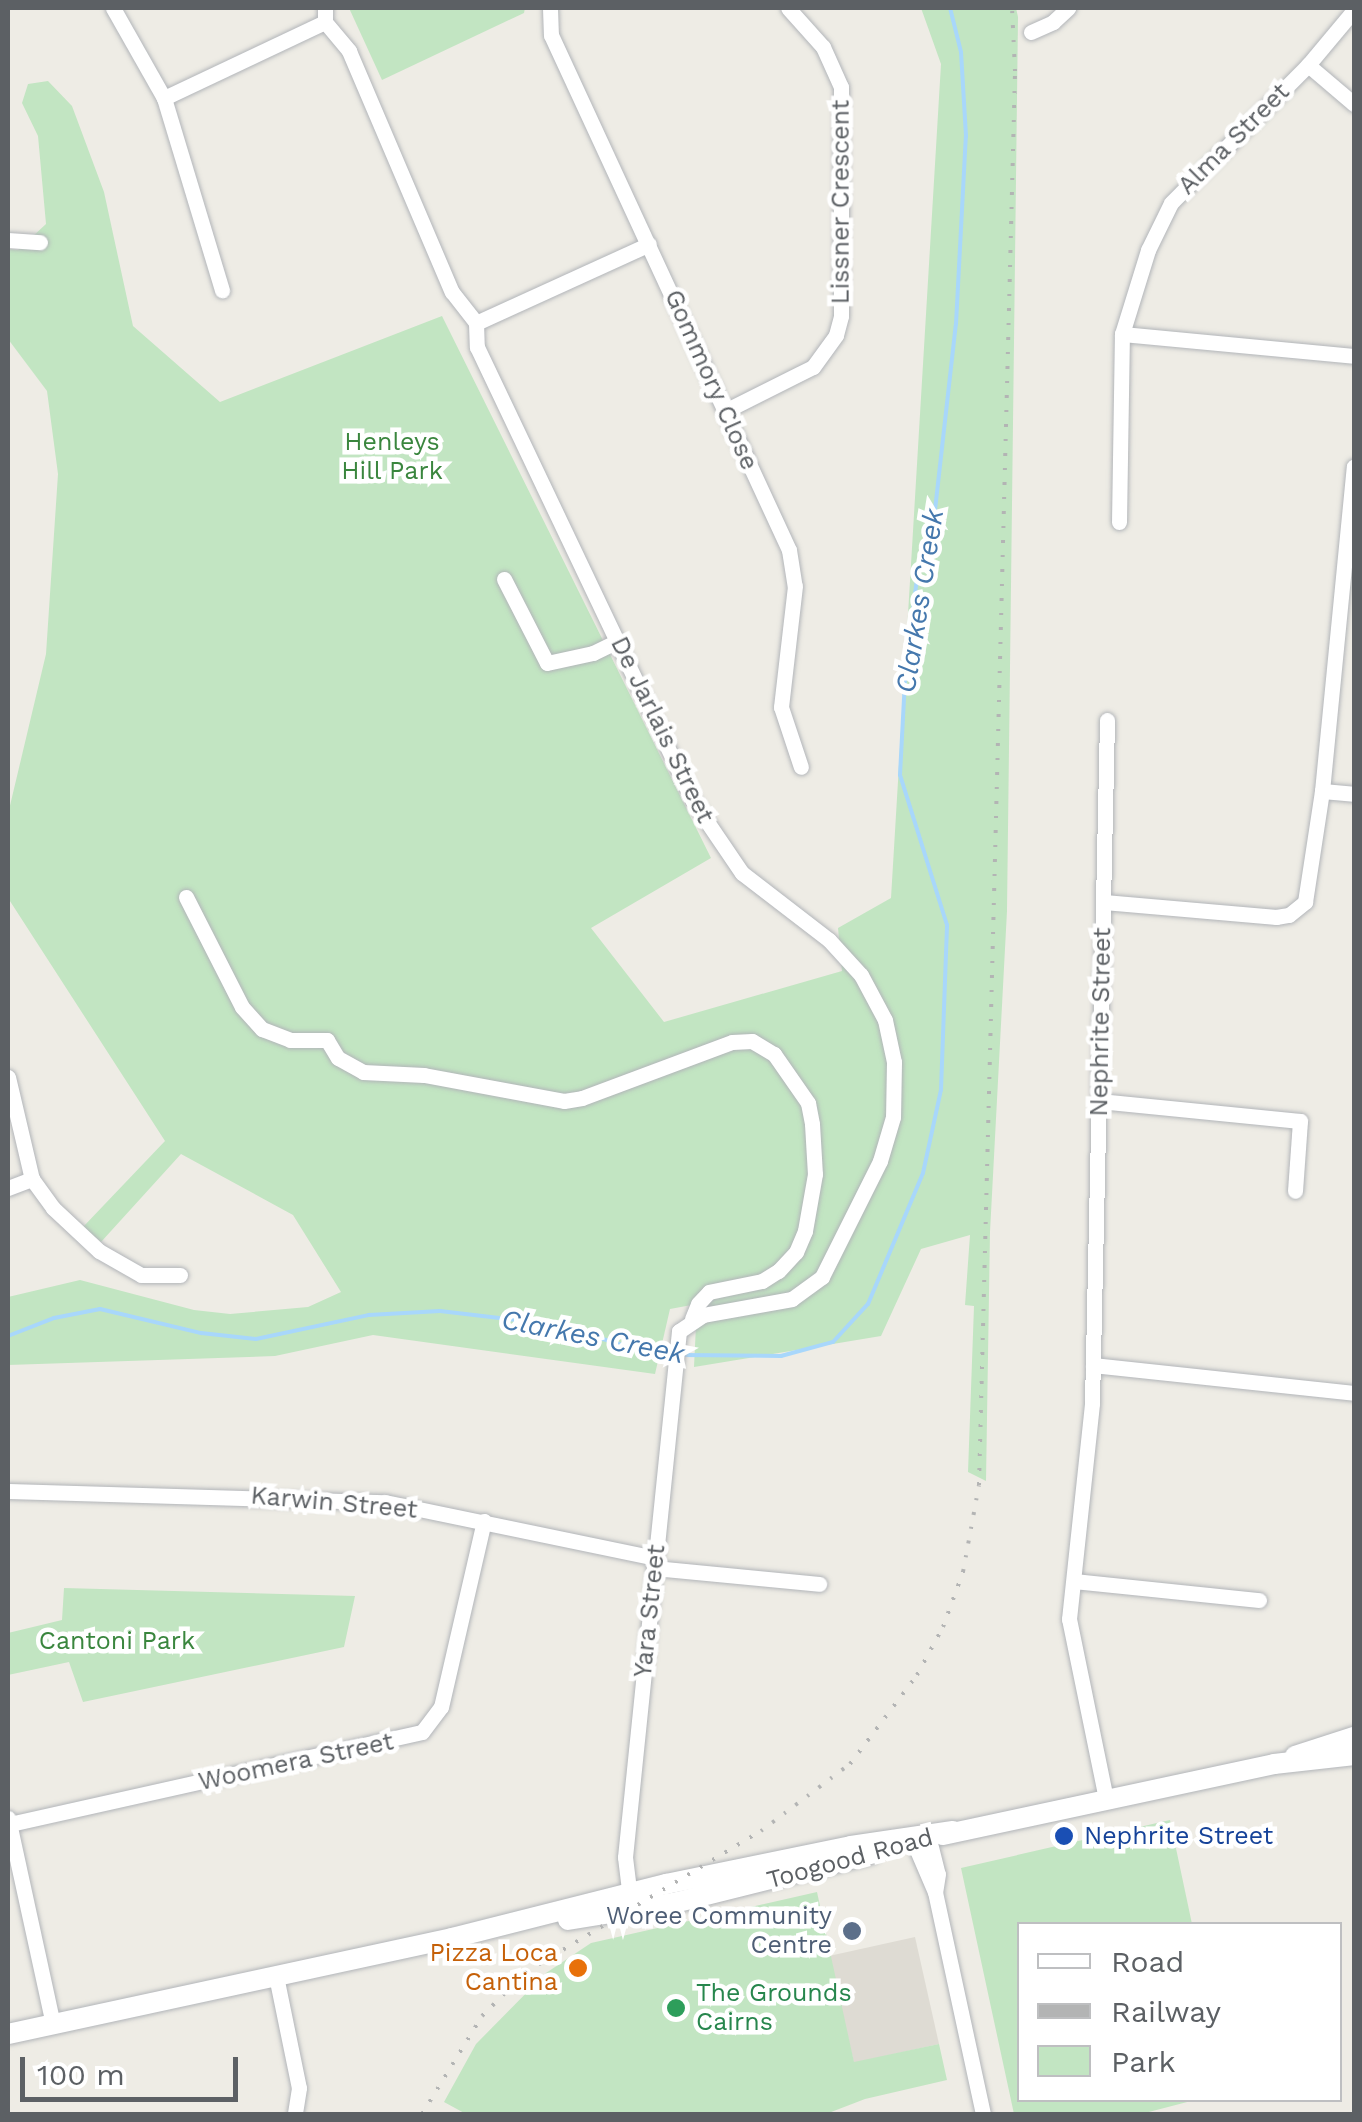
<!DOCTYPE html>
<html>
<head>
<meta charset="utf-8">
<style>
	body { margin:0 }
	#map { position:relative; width:1362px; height:2122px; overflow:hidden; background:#eeece5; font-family:"Work Sans",sans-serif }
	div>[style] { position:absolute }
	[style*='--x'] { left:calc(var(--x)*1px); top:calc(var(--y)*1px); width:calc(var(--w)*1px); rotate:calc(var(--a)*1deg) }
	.education>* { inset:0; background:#dedbd3 }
	.green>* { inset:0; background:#c2e5c2 }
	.stream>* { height:4px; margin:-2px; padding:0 2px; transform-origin:2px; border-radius:2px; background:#a8d7fb }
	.roads { filter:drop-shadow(0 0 2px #b2b5b9) drop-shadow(0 0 2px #b2b5b9) }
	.minor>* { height:15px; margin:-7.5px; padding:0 7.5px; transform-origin:7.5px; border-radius:7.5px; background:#fff }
	.tertiary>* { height:20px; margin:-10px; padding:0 10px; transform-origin:10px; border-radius:10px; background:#fff }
	.rail>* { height:4px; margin-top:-2px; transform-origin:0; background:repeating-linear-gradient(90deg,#b3b4b4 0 2.5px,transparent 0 14.5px) }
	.dots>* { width:28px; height:28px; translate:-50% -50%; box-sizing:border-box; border:5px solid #fff; border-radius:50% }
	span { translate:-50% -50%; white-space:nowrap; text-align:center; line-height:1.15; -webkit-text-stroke:9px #fff; paint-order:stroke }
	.street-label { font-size:25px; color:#5c6064 }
	.park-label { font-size:25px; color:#3a863e }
	.transit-label { font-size:25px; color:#164399 }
	.left { translate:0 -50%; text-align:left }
	.service-label { font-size:25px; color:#4e5e75 }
	.right { translate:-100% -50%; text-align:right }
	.food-label { font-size:25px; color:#c56008 }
	.leisure-label { font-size:25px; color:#27864d }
	.water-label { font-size:28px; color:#4578ad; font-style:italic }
	.frame { position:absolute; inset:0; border:10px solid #5c6064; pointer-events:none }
	.legend { position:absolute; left:1017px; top:1922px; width:325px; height:180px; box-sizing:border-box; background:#fff; border:2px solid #bebfc1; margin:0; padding:12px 18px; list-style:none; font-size:30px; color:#5c6064 }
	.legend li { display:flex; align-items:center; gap:20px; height:50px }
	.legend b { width:50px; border:2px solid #bebfc1 }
	.scale { position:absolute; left:20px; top:2057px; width:218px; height:45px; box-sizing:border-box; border:5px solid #5c6064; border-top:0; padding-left:12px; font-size:30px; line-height:35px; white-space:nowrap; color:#5c6064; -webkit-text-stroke:8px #fff; paint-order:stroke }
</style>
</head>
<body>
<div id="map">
	<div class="education">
		<i style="clip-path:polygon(915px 1937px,939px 2044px,854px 2063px,829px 1956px)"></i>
	</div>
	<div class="green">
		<i style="clip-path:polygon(349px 8px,525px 8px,524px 13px,382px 80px)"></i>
		<i style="clip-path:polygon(921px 8px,1016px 8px,1018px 17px,1007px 911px,990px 1232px,986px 1481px,968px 1472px,974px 1306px,965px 1305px,970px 1235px,921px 1249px,881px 1336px,694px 1367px,697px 1304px,670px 1309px,655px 1374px,373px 1335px,275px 1356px,8px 1365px,8px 1297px,80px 1280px,194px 1310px,230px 1314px,308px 1307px,341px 1292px,293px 1215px,181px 1154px,101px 1242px,83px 1227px,165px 1141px,8px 898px,8px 814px,46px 654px,58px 474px,47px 391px,8px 339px,8px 249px,18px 250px,46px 224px,38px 136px,22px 103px,28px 84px,48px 81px,72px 106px,104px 192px,133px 326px,220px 402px,442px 316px,711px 858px,591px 928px,664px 1022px,842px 971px,838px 928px,891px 898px,941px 64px)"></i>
		<i style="clip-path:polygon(64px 1588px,355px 1596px,344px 1647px,83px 1702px,69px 1662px,8px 1675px,8px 1633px,62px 1620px)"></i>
		<i style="clip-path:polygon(1170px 1820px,1192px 1924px,1019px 1924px,1019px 2100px,1195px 2100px,1141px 2114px,1014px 2114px,961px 1868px)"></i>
		<i style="clip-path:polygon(817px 1892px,854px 2062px,939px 2044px,947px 2080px,865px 2099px,826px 2114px,466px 2114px,444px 2102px,476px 2044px,546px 1973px,591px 1943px)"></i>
	</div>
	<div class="stream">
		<i style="--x:8;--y:1336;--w:49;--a:-21.4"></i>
		<i style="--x:54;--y:1318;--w:47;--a:-11.1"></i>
		<i style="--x:100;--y:1309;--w:104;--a:13.4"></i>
		<i style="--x:201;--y:1333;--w:55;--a:6.2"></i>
		<i style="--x:256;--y:1339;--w:116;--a:-12"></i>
		<i style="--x:369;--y:1315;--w:71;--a:-3.2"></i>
		<i style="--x:440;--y:1311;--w:118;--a:6.8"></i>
		<i style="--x:557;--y:1325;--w:86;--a:17"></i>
		<i style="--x:639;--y:1350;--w:34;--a:7"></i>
		<i style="--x:682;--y:1355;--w:99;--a:0.6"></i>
		<i style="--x:781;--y:1356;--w:54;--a:-15.1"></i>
		<i style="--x:833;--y:1342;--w:52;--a:-47.4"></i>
		<i style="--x:868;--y:1304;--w:142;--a:-67.2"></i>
		<i style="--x:923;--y:1173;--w:85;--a:-77.8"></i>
		<i style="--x:941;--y:1090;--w:165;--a:-87.9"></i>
		<i style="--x:947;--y:925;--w:157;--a:-107.4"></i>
		<i style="--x:900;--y:775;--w:113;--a:-87"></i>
		<i style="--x:906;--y:662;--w:84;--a:-82.5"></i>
		<i style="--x:917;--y:579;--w:62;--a:-74.2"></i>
		<i style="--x:934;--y:519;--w:196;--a:-83.6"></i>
		<i style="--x:956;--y:324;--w:188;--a:-87"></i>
		<i style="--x:966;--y:136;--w:84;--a:-93.4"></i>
		<i style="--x:961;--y:52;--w:45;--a:-104"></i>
	</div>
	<div class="roads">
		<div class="minor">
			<i style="--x:113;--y:8;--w:103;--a:60.5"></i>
			<i style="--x:164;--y:98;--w:201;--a:73.2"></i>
			<i style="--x:325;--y:8;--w:14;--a:90"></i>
			<i style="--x:325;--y:22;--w:38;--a:50"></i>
			<i style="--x:349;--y:51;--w:262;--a:66.9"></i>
			<i style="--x:452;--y:292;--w:39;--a:52"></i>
			<i style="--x:476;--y:323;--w:24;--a:88"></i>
			<i style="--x:477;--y:347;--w:503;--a:64.56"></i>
			<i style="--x:693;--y:801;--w:87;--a:55.8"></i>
			<i style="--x:742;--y:873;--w:110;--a:37.6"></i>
			<i style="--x:829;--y:940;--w:47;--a:47.6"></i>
			<i style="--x:861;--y:975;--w:51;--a:61.9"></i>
			<i style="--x:885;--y:1020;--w:43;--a:77.9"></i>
			<i style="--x:894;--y:1062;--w:55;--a:91"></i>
			<i style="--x:893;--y:1117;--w:46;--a:106.5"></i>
			<i style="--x:880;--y:1161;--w:130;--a:116.6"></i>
			<i style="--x:822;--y:1277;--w:37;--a:144"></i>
			<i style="--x:792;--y:1299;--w:90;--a:169.8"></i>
			<i style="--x:703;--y:1315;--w:29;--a:146"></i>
			<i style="--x:679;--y:1331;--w:529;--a:95.86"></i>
			<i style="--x:625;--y:1857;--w:35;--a:83"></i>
			<i style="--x:550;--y:8;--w:27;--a:88"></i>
			<i style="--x:551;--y:35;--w:567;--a:65.2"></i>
			<i style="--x:789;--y:550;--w:36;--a:81"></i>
			<i style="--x:795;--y:586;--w:122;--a:96.6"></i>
			<i style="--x:781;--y:707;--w:63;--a:71.6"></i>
			<i style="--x:1031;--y:32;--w:24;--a:-24"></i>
			<i style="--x:1053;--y:22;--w:21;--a:-43"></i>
			<i style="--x:1308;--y:65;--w:60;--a:40.3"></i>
			<i style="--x:164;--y:98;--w:178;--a:-25.3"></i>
			<i style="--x:8;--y:240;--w:32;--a:4"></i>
			<i style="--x:476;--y:323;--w:190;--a:-24.5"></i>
			<i style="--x:1122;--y:334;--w:233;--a:5.4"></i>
			<i style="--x:725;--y:411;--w:98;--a:-26.6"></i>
			<i style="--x:813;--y:367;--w:39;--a:-54"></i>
			<i style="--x:836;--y:335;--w:20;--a:-75"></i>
			<i style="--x:841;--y:316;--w:229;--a:-90"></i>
			<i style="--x:841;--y:87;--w:44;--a:-114.2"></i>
			<i style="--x:823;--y:47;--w:52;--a:-131.9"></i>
			<i style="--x:1119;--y:522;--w:188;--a:-89.1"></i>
			<i style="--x:1122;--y:334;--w:88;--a:-72.8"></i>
			<i style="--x:1148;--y:250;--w:52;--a:-63.9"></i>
			<i style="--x:1171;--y:203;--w:194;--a:-45.2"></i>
			<i style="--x:1308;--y:65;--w:72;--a:-50.1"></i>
			<i style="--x:504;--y:579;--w:94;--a:62.9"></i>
			<i style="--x:547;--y:663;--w:47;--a:-12.3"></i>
			<i style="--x:593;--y:653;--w:28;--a:-26"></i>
			<i style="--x:1322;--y:791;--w:32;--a:5"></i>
			<i style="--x:186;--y:897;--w:123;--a:63"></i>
			<i style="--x:242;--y:1007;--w:30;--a:48"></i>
			<i style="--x:262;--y:1029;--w:30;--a:21"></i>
			<i style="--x:290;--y:1040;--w:37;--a:0"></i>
			<i style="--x:327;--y:1040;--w:21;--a:59"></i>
			<i style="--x:338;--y:1058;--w:29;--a:29"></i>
			<i style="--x:363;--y:1072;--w:61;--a:2.8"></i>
			<i style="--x:424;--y:1075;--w:142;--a:10.5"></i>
			<i style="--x:564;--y:1101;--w:18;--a:-9"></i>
			<i style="--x:582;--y:1098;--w:160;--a:-20.5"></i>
			<i style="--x:732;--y:1042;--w:20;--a:-3"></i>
			<i style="--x:752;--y:1041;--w:26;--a:31"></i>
			<i style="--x:774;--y:1054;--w:60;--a:55.2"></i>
			<i style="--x:808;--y:1103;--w:21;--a:79"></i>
			<i style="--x:812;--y:1124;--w:50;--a:86.6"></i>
			<i style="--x:815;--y:1174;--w:58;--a:100"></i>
			<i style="--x:805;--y:1231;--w:23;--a:113"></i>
			<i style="--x:796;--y:1252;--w:26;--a:133"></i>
			<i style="--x:778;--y:1271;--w:19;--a:148"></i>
			<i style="--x:762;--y:1281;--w:54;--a:168.3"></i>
			<i style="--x:709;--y:1292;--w:16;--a:133"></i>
			<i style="--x:698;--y:1304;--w:16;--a:112"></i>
			<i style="--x:1104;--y:902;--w:173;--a:5"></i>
			<i style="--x:1276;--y:917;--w:13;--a:-9"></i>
			<i style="--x:1289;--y:915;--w:21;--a:-39"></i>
			<i style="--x:1305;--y:902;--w:112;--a:-81.3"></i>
			<i style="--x:1322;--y:791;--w:326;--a:-84.4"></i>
			<i style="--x:8;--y:1077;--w:105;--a:76.8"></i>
			<i style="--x:32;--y:1179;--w:36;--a:54"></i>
			<i style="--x:53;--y:1208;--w:63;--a:43.1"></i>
			<i style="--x:99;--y:1251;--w:48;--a:29.7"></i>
			<i style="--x:141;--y:1275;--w:39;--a:0"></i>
			<i style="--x:1099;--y:1101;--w:202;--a:5.7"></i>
			<i style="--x:1300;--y:1121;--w:70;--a:94.1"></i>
			<i style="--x:8;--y:1188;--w:26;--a:-21"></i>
			<i style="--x:1093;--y:1365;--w:262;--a:6.1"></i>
			<i style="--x:8;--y:1491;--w:377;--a:1.7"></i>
			<i style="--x:385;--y:1502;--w:276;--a:11.7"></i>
			<i style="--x:654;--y:1568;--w:166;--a:5.5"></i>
			<i style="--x:1074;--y:1581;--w:186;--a:5.9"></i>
			<i style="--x:1106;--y:1799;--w:184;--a:-101.6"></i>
			<i style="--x:1069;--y:1619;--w:217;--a:-83.9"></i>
			<i style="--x:1092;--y:1403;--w:683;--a:-88.74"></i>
			<i style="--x:8;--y:1818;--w:211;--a:77.7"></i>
			<i style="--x:10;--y:1824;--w:422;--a:-12.6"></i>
			<i style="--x:422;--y:1732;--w:31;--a:-53"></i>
			<i style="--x:441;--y:1707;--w:191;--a:-77"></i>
			<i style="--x:929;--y:1839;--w:36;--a:76"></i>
			<i style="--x:938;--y:1874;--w:18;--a:99"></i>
			<i style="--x:914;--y:1843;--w:53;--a:66.8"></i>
			<i style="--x:935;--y:1892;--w:227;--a:77.8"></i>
			<i style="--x:276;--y:1976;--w:114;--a:78.4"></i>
			<i style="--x:299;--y:2088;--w:26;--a:99"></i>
		</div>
		<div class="tertiary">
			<i style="--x:1295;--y:1756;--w:62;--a:-17.9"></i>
			<i style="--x:943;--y:1835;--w:339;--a:-12.1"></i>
			<i style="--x:1274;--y:1764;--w:81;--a:-6.4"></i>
			<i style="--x:568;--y:1920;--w:111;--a:-9.3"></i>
			<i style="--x:678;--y:1902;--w:199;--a:-14"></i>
			<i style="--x:8;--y:2034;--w:454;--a:-12.2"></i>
			<i style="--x:452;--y:1938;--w:221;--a:-14.2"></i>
			<i style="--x:666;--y:1884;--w:189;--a:-11.6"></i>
			<i style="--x:851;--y:1846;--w:103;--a:-8.4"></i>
		</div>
	</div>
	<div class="rail">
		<i style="--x:422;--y:2114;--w:115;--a:-58.5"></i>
		<i style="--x:482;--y:2016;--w:62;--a:-45"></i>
		<i style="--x:526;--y:1972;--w:274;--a:-31"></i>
		<i style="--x:761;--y:1831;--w:111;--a:-37"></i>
		<i style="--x:850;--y:1764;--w:111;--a:-53"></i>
		<i style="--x:917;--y:1675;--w:55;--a:-61.6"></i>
		<i style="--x:943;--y:1627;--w:59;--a:-70"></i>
		<i style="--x:963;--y:1572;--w:88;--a:-79.6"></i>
		<i style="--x:979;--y:1485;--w:1414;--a:-88.54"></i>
		<i style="--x:1015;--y:71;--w:63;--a:-92.7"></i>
	</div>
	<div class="dots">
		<i style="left:1064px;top:1836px;background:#1a4fb4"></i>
		<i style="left:852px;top:1931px;background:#5c6f8a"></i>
		<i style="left:578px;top:1968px;background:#e8710a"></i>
		<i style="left:676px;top:2008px;background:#2e9e5b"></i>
	</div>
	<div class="street-label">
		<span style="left:1234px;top:139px;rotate:-45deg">Alma Street</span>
		<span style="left:841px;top:202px;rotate:-90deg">Lissner Crescent</span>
		<span style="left:711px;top:380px;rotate:66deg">Gommory Close</span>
		<span style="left:662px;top:730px;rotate:64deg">De Jarlais Street</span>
		<span style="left:1101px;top:1022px;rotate:-89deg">Nephrite Street</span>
		<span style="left:334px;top:1503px;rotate:5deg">Karwin Street</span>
		<span style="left:650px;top:1611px;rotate:-84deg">Yara Street</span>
		<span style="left:296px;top:1762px;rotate:-12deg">Woomera Street</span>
		<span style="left:850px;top:1859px;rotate:-15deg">Toogood Road</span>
	</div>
	<div class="park-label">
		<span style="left:392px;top:457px">Henleys<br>Hill Park</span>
		<span style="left:117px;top:1641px">Cantoni Park</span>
	</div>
	<div class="transit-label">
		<span class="left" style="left:1084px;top:1836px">Nephrite Street</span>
	</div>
	<div class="service-label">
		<span class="right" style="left:832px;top:1931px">Woree Community<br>Centre</span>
	</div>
	<div class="food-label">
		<span class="right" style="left:558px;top:1968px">Pizza Loca<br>Cantina</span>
	</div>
	<div class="leisure-label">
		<span class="left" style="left:696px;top:2008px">The Grounds<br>Cairns</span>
	</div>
	<div class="water-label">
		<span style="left:920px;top:601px;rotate:-81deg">Clarkes Creek</span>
		<span style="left:593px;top:1337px;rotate:11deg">Clarkes Creek</span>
	</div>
	<div class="frame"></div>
	<ul class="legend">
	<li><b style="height:12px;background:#fff"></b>Road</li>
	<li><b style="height:12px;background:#b3b4b4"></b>Railway</li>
	<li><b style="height:28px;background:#c2e5c2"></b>Park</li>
	</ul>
	<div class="scale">100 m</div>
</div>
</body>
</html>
